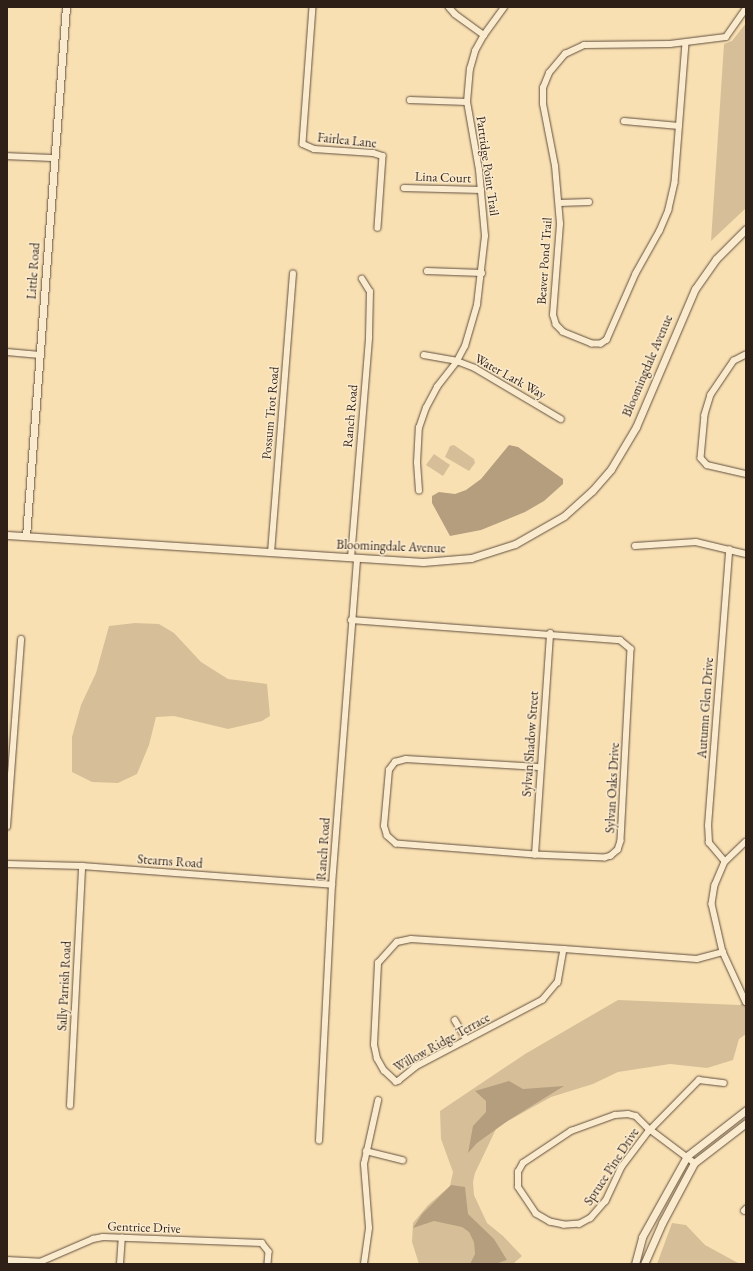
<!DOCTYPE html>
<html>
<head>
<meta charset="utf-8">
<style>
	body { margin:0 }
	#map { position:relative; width:753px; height:1271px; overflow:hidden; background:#f9e0b3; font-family:"EB Garamond",serif }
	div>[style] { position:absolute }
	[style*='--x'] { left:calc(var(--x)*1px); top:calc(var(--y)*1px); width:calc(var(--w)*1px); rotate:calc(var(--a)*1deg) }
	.green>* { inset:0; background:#d6bf98 }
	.water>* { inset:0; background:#b49e7e }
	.roads { filter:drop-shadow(0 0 1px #614f3e) drop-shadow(0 0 1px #614f3e) }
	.minor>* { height:5.5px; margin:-2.75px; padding:0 2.75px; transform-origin:2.75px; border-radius:2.75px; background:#fbebce }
	.tertiary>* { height:7px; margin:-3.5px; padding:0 3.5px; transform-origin:3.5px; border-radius:3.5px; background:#fbebce }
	span { translate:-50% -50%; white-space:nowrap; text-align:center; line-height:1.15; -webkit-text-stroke:3px #fbebce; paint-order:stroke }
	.street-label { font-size:13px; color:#2e1f17 }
	.frame { position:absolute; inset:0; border:8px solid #2e1f17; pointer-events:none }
</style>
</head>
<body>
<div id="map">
	<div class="green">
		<i style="clip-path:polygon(746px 23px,746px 208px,711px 241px,724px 44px,732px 41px)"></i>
		<i style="clip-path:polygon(454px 445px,474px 459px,475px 463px,469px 471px,445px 457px,450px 446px)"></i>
		<i style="clip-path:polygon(434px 454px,450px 465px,443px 476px,426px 465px)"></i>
		<i style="clip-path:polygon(135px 623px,159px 624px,174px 633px,201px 662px,228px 679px,267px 684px,270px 716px,262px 721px,228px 729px,174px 716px,156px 717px,149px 745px,137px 774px,118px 783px,92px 782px,72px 772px,72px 737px,81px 705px,96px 673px,109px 626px)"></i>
		<i style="clip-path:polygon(746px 999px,746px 1034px,739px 1039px,733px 1060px,707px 1068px,670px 1064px,618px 1072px,593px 1084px,551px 1097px,497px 1127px,475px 1173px,473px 1182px,474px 1195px,487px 1223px,503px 1236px,522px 1256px,513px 1264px,419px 1264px,412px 1242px,413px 1223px,428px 1205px,450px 1186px,453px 1172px,441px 1139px,440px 1111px,525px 1054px,618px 1000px,740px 1005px)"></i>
		<i style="clip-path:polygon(672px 1223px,686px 1225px,705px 1245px,740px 1264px,657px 1264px)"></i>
	</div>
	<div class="water">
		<i style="clip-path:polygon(509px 445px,518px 447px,563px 479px,563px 484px,544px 501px,525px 512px,481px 530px,450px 536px,432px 503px,432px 496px,439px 492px,455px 494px,466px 490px,481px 479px)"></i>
		<i style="clip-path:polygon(509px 1081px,523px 1089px,564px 1086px,509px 1120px,477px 1143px,468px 1153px,473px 1126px,486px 1112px,486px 1101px,475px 1091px)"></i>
		<i style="clip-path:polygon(451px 1185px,465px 1187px,468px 1214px,494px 1239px,507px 1260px,495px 1264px,470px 1264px,475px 1254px,474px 1242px,469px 1232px,462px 1227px,434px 1221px,413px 1228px,422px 1214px)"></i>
	</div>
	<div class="roads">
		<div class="minor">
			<i style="--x:313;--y:7;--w:137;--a:94.2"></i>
			<i style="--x:303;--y:144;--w:12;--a:24"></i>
			<i style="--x:314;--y:149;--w:59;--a:3.9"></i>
			<i style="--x:373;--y:153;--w:10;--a:17"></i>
			<i style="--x:383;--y:156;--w:72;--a:94"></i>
			<i style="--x:449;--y:7;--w:9;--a:49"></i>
			<i style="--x:455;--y:14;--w:36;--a:36"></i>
			<i style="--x:686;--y:43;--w:140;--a:94.5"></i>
			<i style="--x:675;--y:183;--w:28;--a:103"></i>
			<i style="--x:669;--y:210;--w:23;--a:113"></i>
			<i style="--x:660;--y:231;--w:49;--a:119.2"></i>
			<i style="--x:636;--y:274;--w:72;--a:113.7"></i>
			<i style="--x:607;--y:340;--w:7;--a:146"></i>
			<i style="--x:601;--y:344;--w:9;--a:180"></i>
			<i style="--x:592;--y:344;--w:31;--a:-158"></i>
			<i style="--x:563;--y:332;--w:10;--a:-135"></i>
			<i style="--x:556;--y:325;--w:10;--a:-107"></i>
			<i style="--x:553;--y:315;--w:91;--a:-85.6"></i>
			<i style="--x:560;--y:224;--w:58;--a:-94.9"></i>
			<i style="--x:555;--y:166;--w:63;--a:-101"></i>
			<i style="--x:543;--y:104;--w:16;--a:-90"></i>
			<i style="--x:543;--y:88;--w:16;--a:-68"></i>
			<i style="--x:549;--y:73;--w:25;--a:-50"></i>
			<i style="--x:565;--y:54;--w:21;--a:-25"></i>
			<i style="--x:584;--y:45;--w:86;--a:-0.7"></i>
			<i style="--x:670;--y:44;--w:56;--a:-7.1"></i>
			<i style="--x:726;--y:37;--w:35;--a:-55"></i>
			<i style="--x:410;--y:100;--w:57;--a:2"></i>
			<i style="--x:624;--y:121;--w:55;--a:5.2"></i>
			<i style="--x:7;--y:156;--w:48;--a:2.4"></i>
			<i style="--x:404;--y:188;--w:77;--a:1.5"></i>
			<i style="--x:559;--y:203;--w:30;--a:-2"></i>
			<i style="--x:427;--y:271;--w:55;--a:2.1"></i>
			<i style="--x:7;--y:352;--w:33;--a:5"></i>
			<i style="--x:424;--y:355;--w:34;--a:10"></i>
			<i style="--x:457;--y:361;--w:19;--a:21"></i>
			<i style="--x:475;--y:368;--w:100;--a:30.7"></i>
			<i style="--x:746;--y:355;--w:13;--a:153"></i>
			<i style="--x:734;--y:361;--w:41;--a:124.1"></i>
			<i style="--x:711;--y:395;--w:21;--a:107"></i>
			<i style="--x:705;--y:415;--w:43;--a:95.3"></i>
			<i style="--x:701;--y:458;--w:9;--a:49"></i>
			<i style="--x:707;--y:465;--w:40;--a:13"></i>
			<i style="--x:419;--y:491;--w:28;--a:-94"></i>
			<i style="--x:417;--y:463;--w:35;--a:-87"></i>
			<i style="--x:419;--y:428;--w:21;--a:-71"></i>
			<i style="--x:426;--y:408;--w:24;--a:-62"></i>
			<i style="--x:437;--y:387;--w:33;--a:-52"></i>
			<i style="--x:457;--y:361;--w:17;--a:-62"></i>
			<i style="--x:465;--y:346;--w:43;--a:-73.7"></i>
			<i style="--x:477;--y:305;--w:69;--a:-83.4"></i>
			<i style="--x:485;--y:236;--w:66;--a:-95.2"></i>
			<i style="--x:479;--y:170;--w:69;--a:-100"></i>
			<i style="--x:467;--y:102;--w:33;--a:-85"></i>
			<i style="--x:470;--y:69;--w:19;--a:-74"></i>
			<i style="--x:475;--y:51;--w:18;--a:-61"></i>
			<i style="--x:484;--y:35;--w:34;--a:-54"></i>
			<i style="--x:635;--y:546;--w:61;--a:-3.8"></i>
			<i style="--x:696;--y:542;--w:51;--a:13.5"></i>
			<i style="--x:271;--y:553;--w:280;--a:-85.5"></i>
			<i style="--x:351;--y:558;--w:221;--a:-85.3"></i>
			<i style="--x:369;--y:338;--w:46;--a:-88.8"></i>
			<i style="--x:370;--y:292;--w:15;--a:-122"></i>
			<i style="--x:351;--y:620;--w:270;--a:4.3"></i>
			<i style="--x:620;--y:640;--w:14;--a:39"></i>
			<i style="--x:631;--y:649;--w:192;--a:93"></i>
			<i style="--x:621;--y:841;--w:9;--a:108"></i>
			<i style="--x:618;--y:850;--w:9;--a:139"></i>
			<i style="--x:611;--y:856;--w:6;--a:162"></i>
			<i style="--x:605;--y:858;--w:70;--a:-177.5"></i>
			<i style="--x:535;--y:855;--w:139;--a:-175.5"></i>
			<i style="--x:396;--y:844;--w:12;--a:-138"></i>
			<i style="--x:387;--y:836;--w:10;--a:-107"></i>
			<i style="--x:384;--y:826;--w:56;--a:-84.9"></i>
			<i style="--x:389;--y:770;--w:10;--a:-53"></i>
			<i style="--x:395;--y:762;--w:11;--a:-15"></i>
			<i style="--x:406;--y:759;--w:133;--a:3.4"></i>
			<i style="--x:7;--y:827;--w:188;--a:-85.7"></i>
			<i style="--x:746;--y:842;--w:29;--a:136"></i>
			<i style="--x:725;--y:862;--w:25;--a:113"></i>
			<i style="--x:715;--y:885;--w:19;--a:99"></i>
			<i style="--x:712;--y:904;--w:49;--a:77.1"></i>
			<i style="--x:723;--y:952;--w:55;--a:65.3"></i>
			<i style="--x:535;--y:855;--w:222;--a:-86.1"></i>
			<i style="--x:725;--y:862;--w:25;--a:-130"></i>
			<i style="--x:709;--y:843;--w:17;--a:-93"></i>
			<i style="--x:708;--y:826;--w:277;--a:-85.6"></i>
			<i style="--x:7;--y:864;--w:75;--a:1.5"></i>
			<i style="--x:82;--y:866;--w:251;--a:4.3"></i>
			<i style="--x:564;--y:949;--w:34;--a:100"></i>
			<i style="--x:558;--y:982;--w:23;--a:130"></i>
			<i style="--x:543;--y:1000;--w:144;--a:152.2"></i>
			<i style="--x:416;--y:1067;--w:22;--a:141"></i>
			<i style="--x:399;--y:1081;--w:3;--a:162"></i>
			<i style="--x:396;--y:1082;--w:16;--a:-137"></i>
			<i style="--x:384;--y:1071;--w:14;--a:-120"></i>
			<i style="--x:377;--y:1059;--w:14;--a:-102"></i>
			<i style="--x:374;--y:1045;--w:82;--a:-87.2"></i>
			<i style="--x:378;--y:963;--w:28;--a:-48"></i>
			<i style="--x:397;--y:942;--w:14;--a:-12"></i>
			<i style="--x:411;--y:939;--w:153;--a:3.7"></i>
			<i style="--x:564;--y:949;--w:133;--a:4.3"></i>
			<i style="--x:697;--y:959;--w:27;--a:-15"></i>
			<i style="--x:455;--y:1020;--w:23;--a:59"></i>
			<i style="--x:70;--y:1106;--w:240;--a:-87.1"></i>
			<i style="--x:628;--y:1114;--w:8;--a:14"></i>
			<i style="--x:636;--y:1116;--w:20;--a:45"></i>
			<i style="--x:650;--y:1130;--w:46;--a:127.1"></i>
			<i style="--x:622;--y:1167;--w:38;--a:115"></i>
			<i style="--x:606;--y:1201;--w:23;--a:131"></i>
			<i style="--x:591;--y:1218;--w:13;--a:151"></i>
			<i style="--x:580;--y:1224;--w:16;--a:176"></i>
			<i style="--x:564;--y:1225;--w:14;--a:-168"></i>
			<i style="--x:550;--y:1222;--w:16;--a:-150"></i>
			<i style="--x:536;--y:1214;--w:32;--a:-124"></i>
			<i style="--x:518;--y:1187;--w:15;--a:-90"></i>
			<i style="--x:518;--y:1172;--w:10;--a:-61"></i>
			<i style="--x:523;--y:1163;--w:58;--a:-33.7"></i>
			<i style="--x:571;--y:1131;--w:47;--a:-20"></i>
			<i style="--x:615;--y:1115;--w:13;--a:-4"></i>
			<i style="--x:319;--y:1141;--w:256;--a:-87.1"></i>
			<i style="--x:332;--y:885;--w:327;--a:-85.6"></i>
			<i style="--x:366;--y:1151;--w:38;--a:14"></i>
			<i style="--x:694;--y:1163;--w:55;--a:-143.1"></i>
			<i style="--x:650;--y:1130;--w:70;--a:-45.6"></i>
			<i style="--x:699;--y:1080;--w:25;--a:7"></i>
			<i style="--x:744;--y:1211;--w:3;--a:-45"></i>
			<i style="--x:7;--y:1260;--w:33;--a:3"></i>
			<i style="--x:40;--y:1262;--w:58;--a:-23.5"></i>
			<i style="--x:93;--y:1239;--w:10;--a:-11"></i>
			<i style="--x:103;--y:1237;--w:159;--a:2.2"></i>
			<i style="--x:262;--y:1243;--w:11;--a:52"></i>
			<i style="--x:269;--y:1252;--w:12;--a:95"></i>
			<i style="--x:120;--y:1264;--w:26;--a:-86"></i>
			<i style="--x:364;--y:1264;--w:36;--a:-82"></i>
			<i style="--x:369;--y:1228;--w:64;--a:-94.5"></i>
			<i style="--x:364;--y:1164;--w:65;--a:-77.5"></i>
		</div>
		<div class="tertiary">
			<i style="--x:7;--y:535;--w:417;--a:3.7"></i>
			<i style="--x:423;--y:562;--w:48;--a:-4.8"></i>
			<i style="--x:471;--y:558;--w:46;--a:-17.7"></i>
			<i style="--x:515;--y:544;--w:56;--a:-29.7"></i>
			<i style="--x:564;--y:516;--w:38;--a:-42"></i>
			<i style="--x:592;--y:491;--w:29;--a:-49"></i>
			<i style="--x:611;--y:469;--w:49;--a:-59.2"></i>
			<i style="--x:636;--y:427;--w:150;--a:-66.9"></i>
			<i style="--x:695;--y:289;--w:37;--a:-55"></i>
			<i style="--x:716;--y:259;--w:42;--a:-45"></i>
			<i style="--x:26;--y:536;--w:531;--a:-85.68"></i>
			<i style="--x:635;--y:1264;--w:28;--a:-75"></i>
			<i style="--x:642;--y:1237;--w:93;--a:-60.9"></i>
			<i style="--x:687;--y:1156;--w:75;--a:-37.9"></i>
			<i style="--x:644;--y:1264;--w:45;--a:-66.3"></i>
			<i style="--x:662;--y:1223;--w:68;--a:-61.9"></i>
			<i style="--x:694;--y:1163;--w:66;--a:-37.6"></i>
		</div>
	</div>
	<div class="street-label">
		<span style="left:347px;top:141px;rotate:6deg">Fairlea Lane</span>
		<span style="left:487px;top:166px;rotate:82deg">Partridge Point Trail</span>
		<span style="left:443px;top:178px;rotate:2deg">Lina Court</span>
		<span style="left:545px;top:261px;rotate:-86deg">Beaver Pond Trail</span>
		<span style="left:34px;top:271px;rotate:-86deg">Little Road</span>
		<span style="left:648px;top:366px;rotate:-67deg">Bloomingdale Avenue</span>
		<span style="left:510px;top:377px;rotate:29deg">Water Lark Way</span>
		<span style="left:271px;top:413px;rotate:-85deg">Possum Trot Road</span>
		<span style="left:351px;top:416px;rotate:-85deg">Ranch Road</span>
		<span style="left:391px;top:547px;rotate:2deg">Bloomingdale Avenue</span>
		<span style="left:706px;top:708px;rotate:-86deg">Autumn Glen Drive</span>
		<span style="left:531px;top:744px;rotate:-86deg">Sylvan Shadow Street</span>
		<span style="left:613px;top:788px;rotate:-87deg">Sylvan Oaks Drive</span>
		<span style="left:324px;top:849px;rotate:-86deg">Ranch Road</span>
		<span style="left:170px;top:862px;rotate:4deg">Stearns Road</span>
		<span style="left:65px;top:986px;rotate:-87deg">Sally Parrish Road</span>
		<span style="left:442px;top:1043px;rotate:-29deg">Willow Ridge Terrace</span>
		<span style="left:612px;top:1167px;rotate:-57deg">Spruce Pine Drive</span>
		<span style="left:144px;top:1228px;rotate:2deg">Gentrice Drive</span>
	</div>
	<div class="frame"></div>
</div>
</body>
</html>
